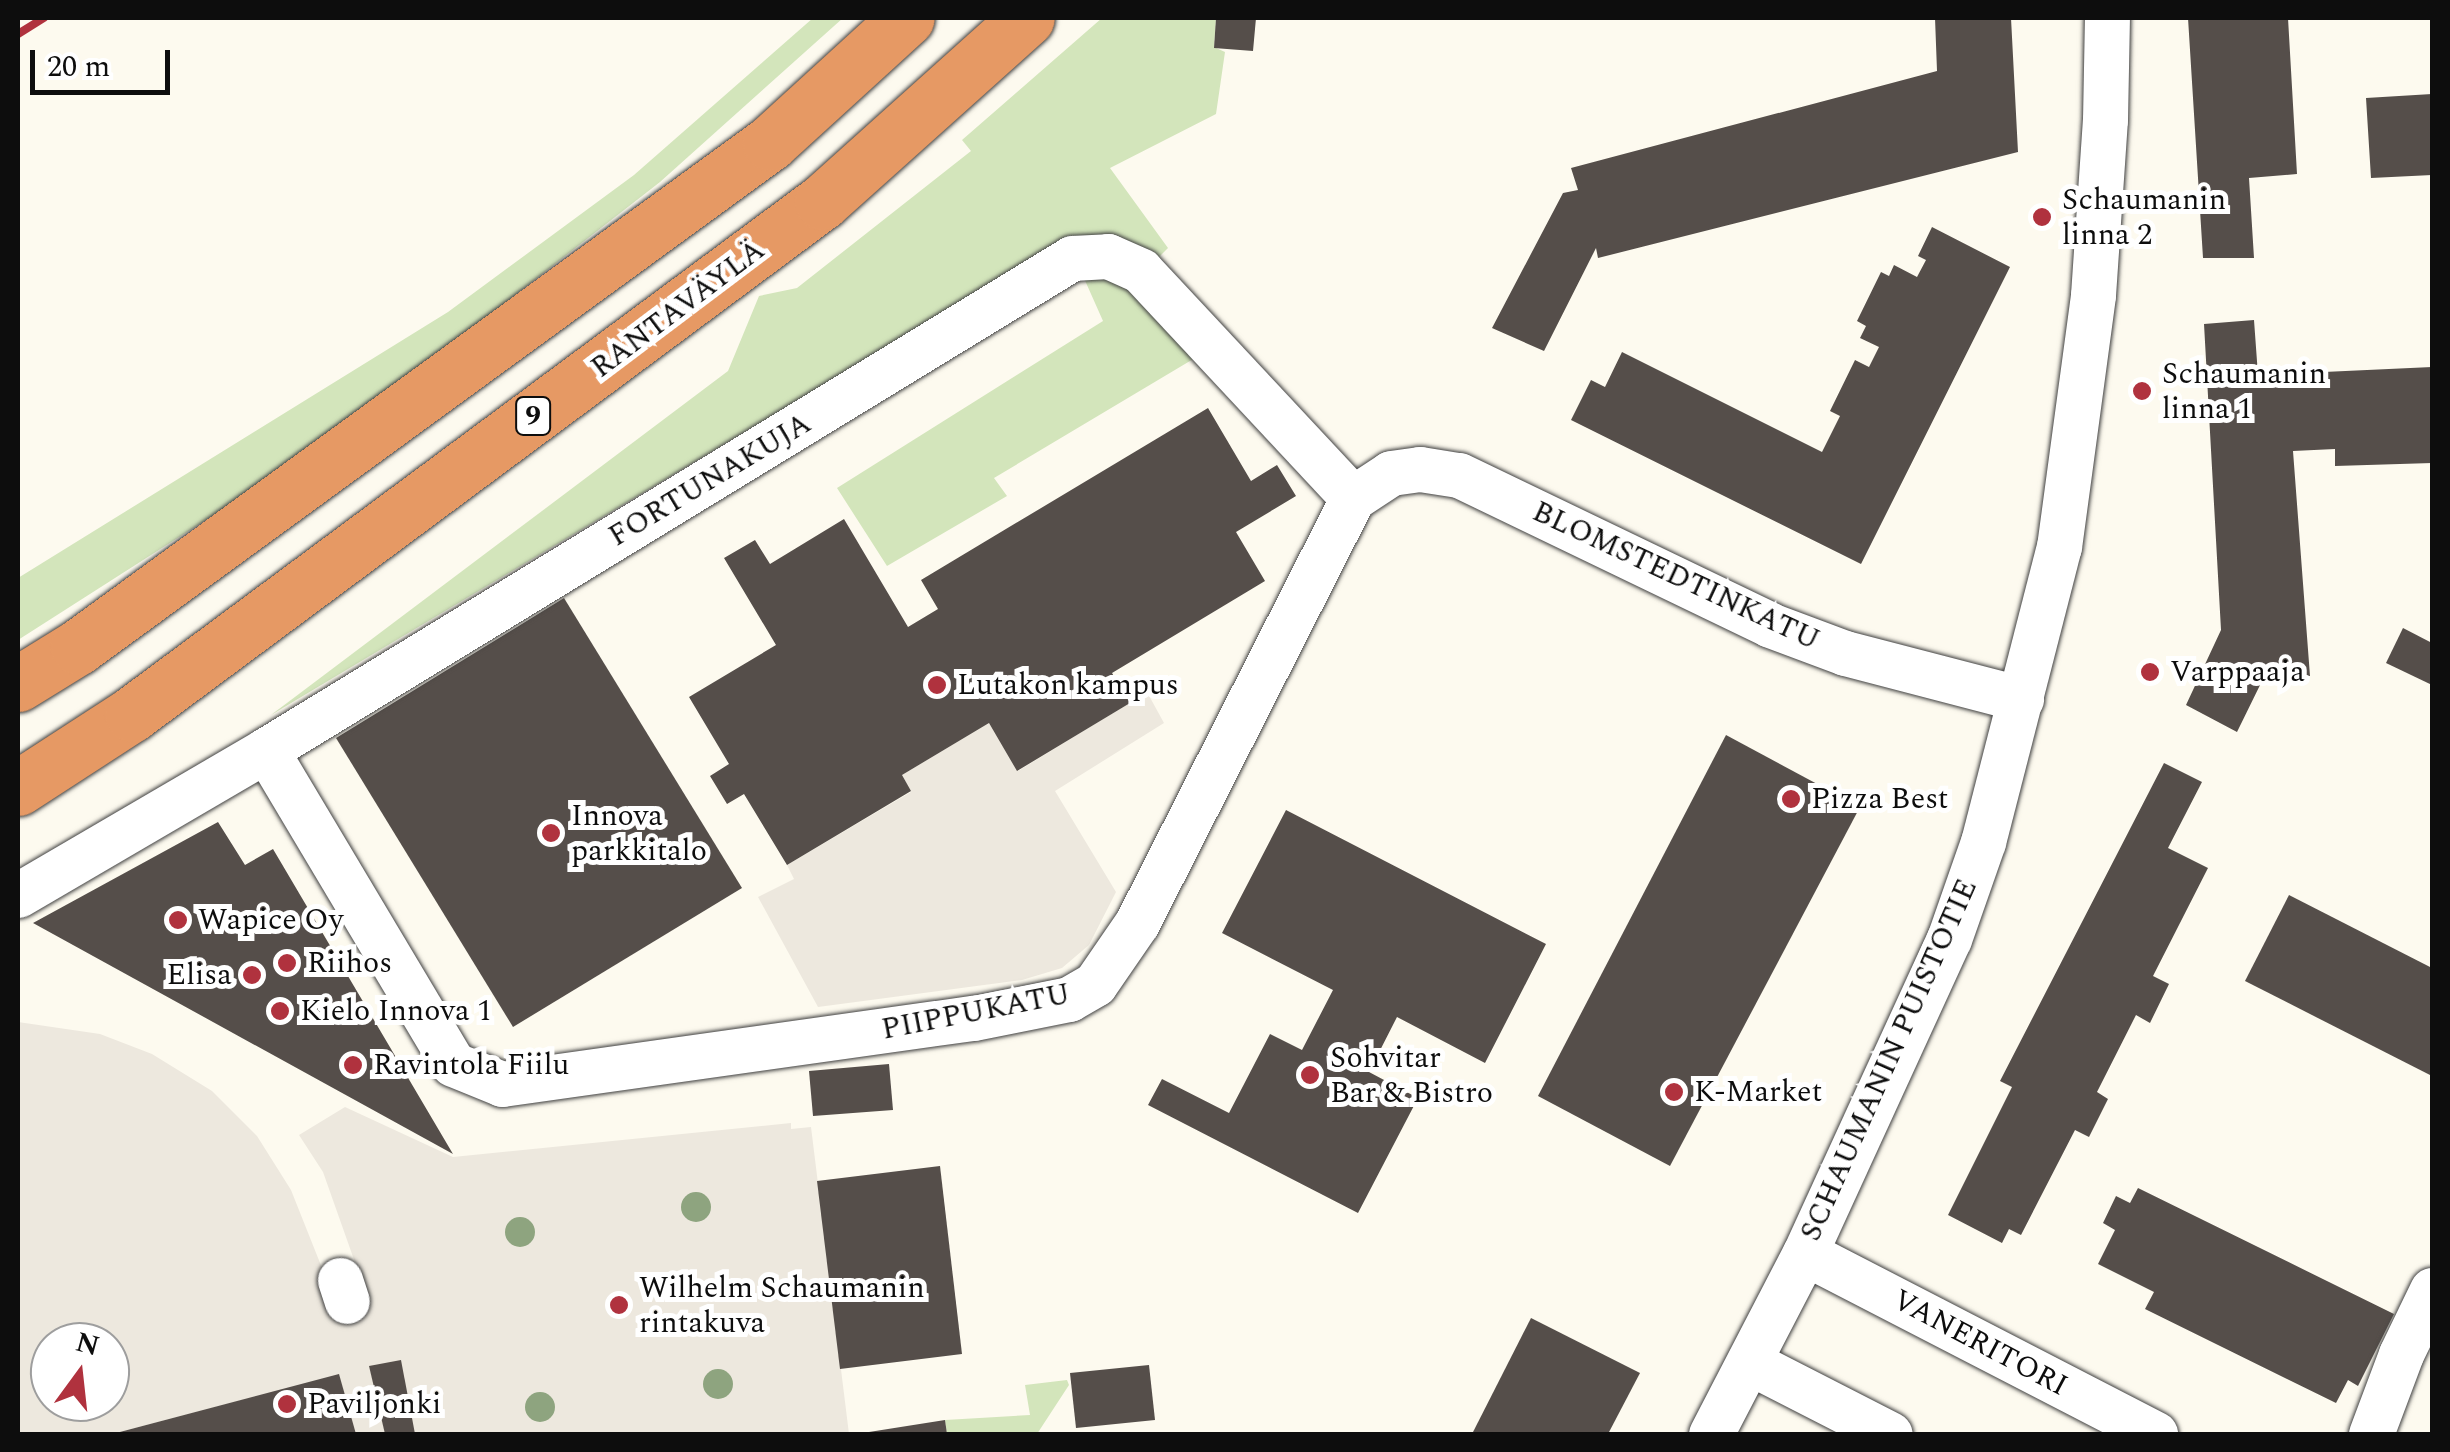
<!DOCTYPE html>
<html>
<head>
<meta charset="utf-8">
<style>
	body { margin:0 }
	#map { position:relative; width:2450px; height:1452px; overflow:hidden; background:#fdfaef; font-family:Spectral,serif }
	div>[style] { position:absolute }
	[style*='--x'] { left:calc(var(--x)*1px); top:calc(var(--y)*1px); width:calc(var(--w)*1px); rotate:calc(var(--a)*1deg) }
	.green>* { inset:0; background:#d3e5bb }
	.plaza>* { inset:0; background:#ede8de }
	.building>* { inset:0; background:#554e4a }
	.roads { filter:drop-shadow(0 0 2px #404040) drop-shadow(0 0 2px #404040) }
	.minor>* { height:45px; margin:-22.5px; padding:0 22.5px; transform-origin:22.5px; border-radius:22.5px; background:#fff }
	.highway>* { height:55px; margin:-27.5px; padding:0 27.5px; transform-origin:27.5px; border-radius:27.5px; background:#e69964 }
	.rail>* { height:8px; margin:-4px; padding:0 4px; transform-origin:4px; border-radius:4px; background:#b0323e }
	.trees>* { width:30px; height:30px; margin:-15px; border-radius:50%; background:#8ea47f }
	.dots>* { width:28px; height:28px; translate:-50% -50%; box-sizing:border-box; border:5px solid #fff; border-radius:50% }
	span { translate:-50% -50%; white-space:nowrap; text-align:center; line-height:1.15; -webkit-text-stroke:10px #fff; paint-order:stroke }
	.shield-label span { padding:2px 8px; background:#fff; border:2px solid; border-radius:8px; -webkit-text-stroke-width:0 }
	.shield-label { font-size:28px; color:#0d0d0d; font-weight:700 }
	.poi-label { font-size:30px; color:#0d0d0d }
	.left { translate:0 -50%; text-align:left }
	.right { translate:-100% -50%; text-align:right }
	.street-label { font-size:30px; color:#0d0d0d }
	.frame { position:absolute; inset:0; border:20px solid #0d0d0d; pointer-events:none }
	.north { position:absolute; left:30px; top:1322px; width:100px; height:100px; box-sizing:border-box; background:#fff; border:2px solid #9e9e9e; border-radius:50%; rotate:15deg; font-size:28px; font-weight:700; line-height:40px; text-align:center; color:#0d0d0d }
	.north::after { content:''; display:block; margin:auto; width:35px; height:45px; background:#b0323e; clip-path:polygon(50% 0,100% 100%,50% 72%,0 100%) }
	.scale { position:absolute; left:30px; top:50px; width:140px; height:45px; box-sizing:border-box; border:5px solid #0d0d0d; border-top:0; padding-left:12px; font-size:30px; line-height:35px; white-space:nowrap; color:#0d0d0d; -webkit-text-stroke:8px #fff; paint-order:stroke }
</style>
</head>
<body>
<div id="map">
	<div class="green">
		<i style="clip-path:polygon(813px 18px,843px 18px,660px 182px,320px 447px,18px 640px,18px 578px,448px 312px,634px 175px)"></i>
		<i style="clip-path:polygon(1102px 18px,1216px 18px,1214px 47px,1225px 52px,1216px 114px,1110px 168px,1168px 248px,1157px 259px,1066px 240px,271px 715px,728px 371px,759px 296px,797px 288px,971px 151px,962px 140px)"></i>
		<i style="clip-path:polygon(1114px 275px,1195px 358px,994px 478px,1007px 496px,887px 566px,837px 488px,1103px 321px,1083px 276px)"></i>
		<i style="clip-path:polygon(1067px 1380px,1069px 1385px,1037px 1434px,947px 1434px,945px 1420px,1030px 1415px,1025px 1385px)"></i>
	</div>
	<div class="plaza">
		<i style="clip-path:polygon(1147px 692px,1164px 723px,1055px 791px,1116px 892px,1089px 945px,1062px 968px,1022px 980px,818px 1007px,758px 897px,794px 879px,787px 865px,911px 792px,902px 775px,989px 723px,1018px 771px)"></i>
		<i style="clip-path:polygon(evenodd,18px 1022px,100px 1034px,152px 1054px,212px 1091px,257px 1136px,291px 1190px,328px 1283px,358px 1271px,323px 1172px,299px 1135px,345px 1107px,453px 1157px,791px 1123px,791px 1129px,811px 1127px,849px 1434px,356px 1434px,339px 1375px,112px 1434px,18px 1434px,18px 1022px,50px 1342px,110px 1342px,110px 1402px,50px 1402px,50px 1342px)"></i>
	</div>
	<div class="building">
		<i style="clip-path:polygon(1216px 18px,1256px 18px,1253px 51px,1214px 48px)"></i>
		<i style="clip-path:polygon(1935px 18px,2011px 18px,2018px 152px,1598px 258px,1596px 248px,1544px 351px,1492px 328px,1563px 193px,1578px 190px,1571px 168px,1937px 71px)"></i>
		<i style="clip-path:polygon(2188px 18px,2288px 18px,2297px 174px,2249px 178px,2254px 258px,2203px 258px)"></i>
		<i style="clip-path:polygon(2432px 94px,2432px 175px,2371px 178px,2366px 98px)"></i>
		<i style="clip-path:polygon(1932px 227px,2010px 267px,1861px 564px,1571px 420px,1591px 380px,1605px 387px,1622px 352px,1822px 452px,1840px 416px,1830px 411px,1855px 360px,1869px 367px,1879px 347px,1860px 338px,1866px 326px,1857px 321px,1881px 272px,1889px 276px,1894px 265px,1917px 277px,1926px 260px,1918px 256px)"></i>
		<i style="clip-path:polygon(2254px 320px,2258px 375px,2432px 367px,2432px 463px,2335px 466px,2335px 449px,2293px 451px,2310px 676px,2263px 679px,2237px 732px,2186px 705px,2221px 630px,2204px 324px)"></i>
		<i style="clip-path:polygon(1208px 408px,1251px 481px,1277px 465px,1296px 496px,1236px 532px,1265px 581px,1112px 673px,1130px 703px,1017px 771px,989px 723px,902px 775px,911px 791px,787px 865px,744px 794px,727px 804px,710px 776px,729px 764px,689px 697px,776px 645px,724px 558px,755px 540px,770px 564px,844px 519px,908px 627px,938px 609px,921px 580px)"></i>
		<i style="clip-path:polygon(564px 598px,742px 888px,513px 1027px,336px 738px)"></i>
		<i style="clip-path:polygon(2403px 628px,2432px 643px,2432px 685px,2386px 663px)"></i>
		<i style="clip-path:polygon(1726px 735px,1860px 807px,1670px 1166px,1538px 1096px)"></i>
		<i style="clip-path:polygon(2164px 763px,2202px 782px,2168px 848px,2208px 868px,2153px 976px,2169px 984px,2150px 1023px,2136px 1015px,2097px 1092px,2108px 1099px,2089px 1137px,2075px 1130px,2021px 1235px,2009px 1229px,2002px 1243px,1948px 1215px,2012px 1087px,2000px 1081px)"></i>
		<i style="clip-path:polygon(1286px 810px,1546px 944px,1485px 1063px,1397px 1017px,1369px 1072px,1418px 1098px,1358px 1213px,1148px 1105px,1162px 1079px,1229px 1113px,1270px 1034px,1302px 1050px,1333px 990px,1222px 933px)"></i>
		<i style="clip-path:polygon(218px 822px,245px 865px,273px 849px,453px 1154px,33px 923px)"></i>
		<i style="clip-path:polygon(2289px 895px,2432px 968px,2432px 1076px,2245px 981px)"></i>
		<i style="clip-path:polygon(889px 1064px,893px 1110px,813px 1116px,809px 1071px)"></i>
		<i style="clip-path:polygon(940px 1166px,962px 1354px,840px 1369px,817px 1181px)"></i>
		<i style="clip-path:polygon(2138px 1188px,2394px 1314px,2358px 1386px,2348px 1380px,2336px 1403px,2145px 1309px,2154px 1292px,2098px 1264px,2115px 1230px,2103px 1223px,2116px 1196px,2130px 1203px)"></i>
		<i style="clip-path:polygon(1531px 1318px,1640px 1373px,1608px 1434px,1472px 1434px)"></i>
		<i style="clip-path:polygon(401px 1360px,415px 1434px,385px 1434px,369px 1366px)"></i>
		<i style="clip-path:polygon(1149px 1365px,1155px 1420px,1076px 1428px,1070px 1373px)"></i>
		<i style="clip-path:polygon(339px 1374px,356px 1434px,117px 1434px,116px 1433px)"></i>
		<i style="clip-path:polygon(945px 1420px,947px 1434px,869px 1434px,869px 1432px)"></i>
	</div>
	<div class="roads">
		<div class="minor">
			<i style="--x:266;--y:750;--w:365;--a:59.2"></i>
			<i style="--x:453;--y:1064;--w:53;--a:22.2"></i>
			<i style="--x:502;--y:1084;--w:477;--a:-8"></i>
			<i style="--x:974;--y:1018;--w:97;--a:-11.3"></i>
			<i style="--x:1069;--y:999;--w:30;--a:-30"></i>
			<i style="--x:1095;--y:984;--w:74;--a:-55.5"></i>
			<i style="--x:1137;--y:923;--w:477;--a:-63.1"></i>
			<i style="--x:1353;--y:498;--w:45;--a:-33.3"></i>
			<i style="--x:1391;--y:473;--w:29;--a:-8"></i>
			<i style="--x:1420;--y:469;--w:39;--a:9"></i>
			<i style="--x:1459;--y:475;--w:345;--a:25.7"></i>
			<i style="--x:1770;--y:625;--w:80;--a:20.5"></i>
			<i style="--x:1845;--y:653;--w:182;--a:14.6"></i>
			<i style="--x:18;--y:895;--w:287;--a:-30.3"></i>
			<i style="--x:266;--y:750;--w:944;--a:-31.4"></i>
			<i style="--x:1072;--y:258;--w:36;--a:-3"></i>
			<i style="--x:1108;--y:256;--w:36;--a:24"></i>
			<i style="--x:1141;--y:271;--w:311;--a:47"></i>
			<i style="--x:1805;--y:1253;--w:394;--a:27.3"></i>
			<i style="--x:340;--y:1280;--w:22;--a:72"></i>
			<i style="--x:1749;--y:1362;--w:158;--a:27.1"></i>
			<i style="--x:1711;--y:1434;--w:204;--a:-62.6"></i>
			<i style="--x:1805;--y:1253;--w:345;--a:-65.4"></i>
			<i style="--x:1949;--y:939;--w:103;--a:-70.7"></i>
			<i style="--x:1983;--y:842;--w:305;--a:-75.6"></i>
			<i style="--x:2059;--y:547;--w:254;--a:-82.3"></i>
			<i style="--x:2093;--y:295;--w:175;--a:-86.1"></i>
			<i style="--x:2105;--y:120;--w:102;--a:-88.9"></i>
			<i style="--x:2371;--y:1434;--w:85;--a:-69.4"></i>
			<i style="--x:2401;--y:1354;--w:71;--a:-64.2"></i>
		</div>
		<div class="highway">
			<i style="--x:18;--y:684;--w:70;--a:-31.7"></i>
			<i style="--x:78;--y:647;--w:856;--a:-36.07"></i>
			<i style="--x:770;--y:143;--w:185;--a:-42.4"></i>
			<i style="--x:18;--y:788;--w:136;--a:-33"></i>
			<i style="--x:132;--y:714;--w:859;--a:-36.58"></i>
			<i style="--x:822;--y:202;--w:275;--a:-41.9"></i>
		</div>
	</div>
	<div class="rail">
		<i style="--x:18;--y:34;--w:31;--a:-32"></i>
	</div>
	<div class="trees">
		<i style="left:696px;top:1207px"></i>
		<i style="left:520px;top:1232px"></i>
		<i style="left:718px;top:1384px"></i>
		<i style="left:540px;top:1407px"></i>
	</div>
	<div class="dots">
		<i style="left:2042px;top:217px;background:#b0323e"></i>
		<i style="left:2142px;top:391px;background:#b0323e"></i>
		<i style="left:2150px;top:672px;background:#b0323e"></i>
		<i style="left:937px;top:685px;background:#b0323e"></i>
		<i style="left:1791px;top:799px;background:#b0323e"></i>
		<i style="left:551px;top:833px;background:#b0323e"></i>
		<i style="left:178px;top:920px;background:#b0323e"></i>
		<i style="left:287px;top:963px;background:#b0323e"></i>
		<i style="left:252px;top:975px;background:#b0323e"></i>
		<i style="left:280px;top:1011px;background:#b0323e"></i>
		<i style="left:353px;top:1065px;background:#b0323e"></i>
		<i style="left:1310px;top:1075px;background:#b0323e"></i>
		<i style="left:1674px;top:1092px;background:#b0323e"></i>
		<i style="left:619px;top:1305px;background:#b0323e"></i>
		<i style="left:287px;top:1404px;background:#b0323e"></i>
	</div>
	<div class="shield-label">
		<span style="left:533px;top:416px">9</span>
	</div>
	<div class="poi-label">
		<span class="left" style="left:2062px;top:217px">Schaumanin<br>linna 2</span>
		<span class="left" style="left:2162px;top:391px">Schaumanin<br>linna 1</span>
		<span class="left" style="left:2170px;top:672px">Varppaaja</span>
		<span class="left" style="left:957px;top:685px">Lutakon kampus</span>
		<span class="left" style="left:1811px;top:799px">Pizza Best</span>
		<span class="left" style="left:571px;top:833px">Innova<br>parkkitalo</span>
		<span class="left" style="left:198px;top:920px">Wapice Oy</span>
		<span class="left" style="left:307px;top:963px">Riihos</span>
		<span class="right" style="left:232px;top:975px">Elisa</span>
		<span class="left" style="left:300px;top:1011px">Kielo Innova 1</span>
		<span class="left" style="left:1330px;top:1075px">Sohvitar<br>Bar &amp; Bistro</span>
		<span class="left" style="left:373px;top:1065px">Ravintola Fiilu</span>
		<span class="left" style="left:1694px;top:1092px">K-Market</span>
		<span class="left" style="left:639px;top:1305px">Wilhelm Schaumanin<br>rintakuva</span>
		<span class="left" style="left:307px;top:1404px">Paviljonki</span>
	</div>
	<div class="street-label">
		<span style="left:678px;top:309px;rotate:-37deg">RANTAVÄYLÄ</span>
		<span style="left:710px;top:480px;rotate:-31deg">FORTUNAKUJA</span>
		<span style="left:1676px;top:576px;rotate:25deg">BLOMSTEDTINKATU</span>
		<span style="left:976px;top:1012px;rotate:-11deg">PIIPPUKATU</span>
		<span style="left:1889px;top:1060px;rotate:-66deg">SCHAUMANIN PUISTOTIE</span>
		<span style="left:1980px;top:1343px;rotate:28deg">VANERITORI</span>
	</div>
	<div class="frame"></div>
	<div class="north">N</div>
	<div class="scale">20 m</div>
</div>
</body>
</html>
